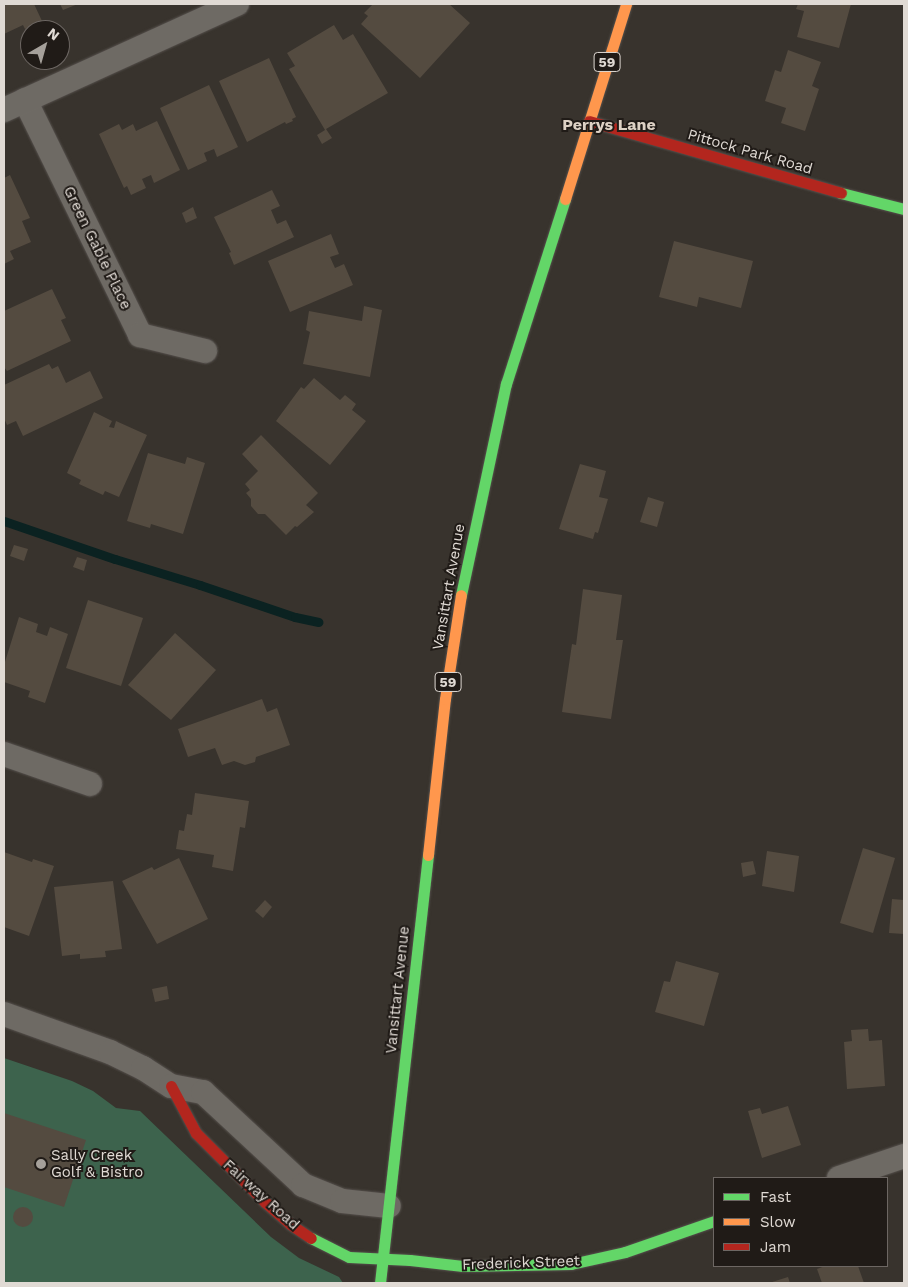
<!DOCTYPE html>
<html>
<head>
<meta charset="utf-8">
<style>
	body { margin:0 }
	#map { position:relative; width:908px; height:1287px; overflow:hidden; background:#38332d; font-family:"Work Sans",sans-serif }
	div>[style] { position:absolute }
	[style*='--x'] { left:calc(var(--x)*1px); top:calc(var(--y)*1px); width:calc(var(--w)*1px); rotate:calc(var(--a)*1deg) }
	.green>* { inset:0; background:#3d634d }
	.stream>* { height:9px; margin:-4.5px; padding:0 4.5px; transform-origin:4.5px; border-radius:4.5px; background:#0b2221 }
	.building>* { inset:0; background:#544b40 }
	.round { border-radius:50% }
	.roads { filter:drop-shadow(0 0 1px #55504c) drop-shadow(0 0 1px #55504c) }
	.street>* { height:24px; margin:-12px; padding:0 12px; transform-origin:12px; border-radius:12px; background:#6e6a64 }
	.fast>* { height:11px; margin:-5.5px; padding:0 5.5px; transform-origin:5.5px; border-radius:5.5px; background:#63d668 }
	.slow>* { height:11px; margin:-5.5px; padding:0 5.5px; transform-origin:5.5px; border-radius:5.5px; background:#ff974d }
	.jam>* { height:11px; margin:-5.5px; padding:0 5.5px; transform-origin:5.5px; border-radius:5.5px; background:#b3261e }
	.dots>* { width:14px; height:14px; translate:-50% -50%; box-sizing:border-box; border:2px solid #201b17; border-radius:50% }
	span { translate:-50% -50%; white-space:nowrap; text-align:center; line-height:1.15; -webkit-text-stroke:4px #201b17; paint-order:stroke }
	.shield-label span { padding:1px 4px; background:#201b17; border:1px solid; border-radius:4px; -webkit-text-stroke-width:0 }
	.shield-label { font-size:14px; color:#e0dad4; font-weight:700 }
	.street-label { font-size:15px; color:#e0dad4 }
	.poi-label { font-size:15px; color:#e0dad4 }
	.left { translate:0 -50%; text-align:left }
	.neighbourhood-label { font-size:16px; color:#ddd1c4; font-weight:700 }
	.frame { position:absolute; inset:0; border:5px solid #e0dad4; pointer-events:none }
	.legend { position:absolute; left:713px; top:1177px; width:175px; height:90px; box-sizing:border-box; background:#201b17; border:1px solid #6d6763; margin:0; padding:6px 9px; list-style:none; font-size:15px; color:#e0dad4 }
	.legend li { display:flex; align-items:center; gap:10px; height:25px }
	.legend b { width:25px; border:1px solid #6d6763 }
	.north { position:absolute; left:20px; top:20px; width:50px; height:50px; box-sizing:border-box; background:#201b17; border:1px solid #6d6763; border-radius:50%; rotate:38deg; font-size:14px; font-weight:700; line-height:20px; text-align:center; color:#e0dad4 }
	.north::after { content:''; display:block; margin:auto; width:18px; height:22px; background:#a5a09a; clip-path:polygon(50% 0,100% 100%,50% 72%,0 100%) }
</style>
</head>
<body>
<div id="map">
	<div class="green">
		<i style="clip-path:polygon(4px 1058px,72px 1081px,93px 1091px,116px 1108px,140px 1111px,271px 1237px,299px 1258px,339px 1277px,343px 1283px,4px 1283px)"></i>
	</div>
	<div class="stream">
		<i style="--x:4;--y:521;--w:117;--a:18.9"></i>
		<i style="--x:115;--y:559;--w:89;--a:17"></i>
		<i style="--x:200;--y:585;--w:100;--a:18.6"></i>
		<i style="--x:295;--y:617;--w:24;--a:12"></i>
	</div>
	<div class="building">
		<i style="clip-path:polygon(4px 4px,34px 4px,42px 21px,25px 29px,23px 25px,4px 34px)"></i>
		<i style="clip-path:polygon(60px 4px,78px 4px,63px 10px)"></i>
		<i style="clip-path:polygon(373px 4px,449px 4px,470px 23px,420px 78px,361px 24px,368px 16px,364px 13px)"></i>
		<i style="clip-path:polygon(798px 4px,851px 4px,839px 48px,797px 37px,804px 11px,796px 9px)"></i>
		<i style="clip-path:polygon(334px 25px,343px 40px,353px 34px,388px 93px,326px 129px,332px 138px,322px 144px,317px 135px,325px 130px,289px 69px,295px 66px,287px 53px)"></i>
		<i style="clip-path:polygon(788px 50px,821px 62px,812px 86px,819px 89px,805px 131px,781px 123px,786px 108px,765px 101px,775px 70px,781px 72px)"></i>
		<i style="clip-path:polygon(269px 58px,296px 117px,292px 119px,293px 121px,286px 124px,285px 122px,247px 142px,219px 81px)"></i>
		<i style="clip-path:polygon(209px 85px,238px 147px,217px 157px,214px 149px,204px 153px,207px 161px,188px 170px,160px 108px)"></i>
		<i style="clip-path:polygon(157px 121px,180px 170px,154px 183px,151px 175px,142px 179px,146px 188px,131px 195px,127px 186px,124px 188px,99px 134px,119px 124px,122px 130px,133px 124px,136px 131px)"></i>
		<i style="clip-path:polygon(10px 175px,30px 218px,22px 221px,31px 242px,10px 251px,14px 259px,4px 264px,4px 178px)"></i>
		<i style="clip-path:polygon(272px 190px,280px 206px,271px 210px,277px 224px,286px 220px,294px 237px,234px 265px,229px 253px,231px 252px,214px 217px)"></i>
		<i style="clip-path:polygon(193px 207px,197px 218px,186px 223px,182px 213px)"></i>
		<i style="clip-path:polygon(331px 234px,339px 254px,330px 257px,335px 268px,344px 264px,353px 285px,290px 312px,268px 261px)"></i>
		<i style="clip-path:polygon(674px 241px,753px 261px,741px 308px,699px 297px,697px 307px,659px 297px)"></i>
		<i style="clip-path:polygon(52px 289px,66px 318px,61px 320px,71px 341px,7px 371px,4px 367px,4px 311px)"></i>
		<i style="clip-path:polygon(364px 306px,382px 310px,370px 377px,303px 364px,310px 332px,306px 330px,309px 311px,362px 321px)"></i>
		<i style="clip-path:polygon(49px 364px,52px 369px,58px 366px,66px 383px,90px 371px,103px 398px,23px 436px,16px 421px,7px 425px,4px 418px,4px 385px)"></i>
		<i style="clip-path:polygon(314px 378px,340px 400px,345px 395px,356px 404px,352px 410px,366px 421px,330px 465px,276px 421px,301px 387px,304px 389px)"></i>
		<i style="clip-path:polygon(94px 412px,112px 421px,109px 427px,114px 428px,116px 421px,147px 435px,119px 497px,105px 491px,103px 495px,79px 484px,81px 480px,67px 473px)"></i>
		<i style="clip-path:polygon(261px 435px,318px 493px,306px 505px,314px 512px,297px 527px,295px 526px,286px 535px,265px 514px,258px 514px,251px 506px,251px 499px,246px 493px,250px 490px,245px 484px,258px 471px,242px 454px)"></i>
		<i style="clip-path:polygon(148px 453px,185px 464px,187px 457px,205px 463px,183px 534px,151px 524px,150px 528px,127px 521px)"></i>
		<i style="clip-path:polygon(580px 464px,606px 471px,599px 497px,608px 499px,598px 533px,595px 532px,593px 539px,559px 529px)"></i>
		<i style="clip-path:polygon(648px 497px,664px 502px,657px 527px,640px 522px)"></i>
		<i style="clip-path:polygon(14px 545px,28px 549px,24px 561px,10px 556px)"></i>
		<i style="clip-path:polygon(77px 557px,87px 560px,84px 571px,73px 567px)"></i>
		<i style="clip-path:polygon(583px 589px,622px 595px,616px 640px,623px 640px,611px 719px,562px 712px,572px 644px,576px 645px)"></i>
		<i style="clip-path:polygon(88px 600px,143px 618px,121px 686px,66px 668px)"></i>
		<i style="clip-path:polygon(19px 617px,38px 624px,36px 632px,47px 636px,50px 627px,68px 634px,45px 703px,28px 697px,30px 691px,4px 682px,4px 665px)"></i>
		<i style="clip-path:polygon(175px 633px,216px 670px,171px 720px,128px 685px)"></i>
		<i style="clip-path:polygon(262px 699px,267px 712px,277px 708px,290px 745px,256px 757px,255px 762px,245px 765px,234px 761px,222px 765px,215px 748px,188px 757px,178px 729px)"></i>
		<i style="clip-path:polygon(195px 793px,249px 801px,245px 828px,240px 827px,233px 871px,212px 867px,214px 855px,176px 849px,179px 830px,184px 831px,187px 814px,192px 815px)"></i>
		<i style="clip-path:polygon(863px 848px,895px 858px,873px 933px,840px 923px)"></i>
		<i style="clip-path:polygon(767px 851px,799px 856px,794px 892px,762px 886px)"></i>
		<i style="clip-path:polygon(4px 852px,32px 862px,33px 859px,54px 866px,29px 936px,4px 927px)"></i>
		<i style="clip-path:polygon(179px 858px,208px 919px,157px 944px,122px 881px,152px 867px,154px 870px)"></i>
		<i style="clip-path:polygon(753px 861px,756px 874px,743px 877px,741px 863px)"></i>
		<i style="clip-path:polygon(113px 881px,122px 949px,105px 951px,106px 957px,80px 959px,80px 954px,62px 956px,54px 887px)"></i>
		<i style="clip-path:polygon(892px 899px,904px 900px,904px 934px,889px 933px)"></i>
		<i style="clip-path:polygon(265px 900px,272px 907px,263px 918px,255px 911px)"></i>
		<i style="clip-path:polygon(676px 961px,719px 973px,704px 1026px,655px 1012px,664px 981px,670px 982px)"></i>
		<i style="clip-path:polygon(167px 986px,169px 999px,155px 1002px,152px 989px)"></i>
		<i style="clip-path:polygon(868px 1029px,869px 1041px,882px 1040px,885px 1086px,847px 1089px,844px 1042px,852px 1041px,851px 1030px)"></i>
		<i style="clip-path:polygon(788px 1106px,801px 1145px,762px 1158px,748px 1111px,760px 1108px,762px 1114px)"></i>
		<i style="clip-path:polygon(4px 1113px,86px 1140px,64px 1207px,4px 1187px)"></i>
		<i class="round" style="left:13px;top:1207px;width:20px;height:20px"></i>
		<i style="clip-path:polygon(825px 1266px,858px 1266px,864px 1283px,822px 1283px,817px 1269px)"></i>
		<i style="clip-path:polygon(788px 1277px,790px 1283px,769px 1283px)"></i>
	</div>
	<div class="roads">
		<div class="street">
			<i style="--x:25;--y:100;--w:262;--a:63.9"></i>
			<i style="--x:140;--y:335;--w:67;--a:13.8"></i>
			<i style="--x:4;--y:110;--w:256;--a:-24.5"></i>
			<i style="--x:4;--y:754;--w:91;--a:19.2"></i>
			<i style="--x:4;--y:1014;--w:113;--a:19.7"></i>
			<i style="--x:110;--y:1052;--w:37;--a:26"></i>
			<i style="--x:143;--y:1068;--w:33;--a:33"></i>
			<i style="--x:171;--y:1086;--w:33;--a:11"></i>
			<i style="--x:203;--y:1092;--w:137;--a:42.9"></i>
			<i style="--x:303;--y:1185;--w:42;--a:22.3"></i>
			<i style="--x:342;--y:1201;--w:47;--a:6.1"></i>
			<i style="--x:839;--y:1178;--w:69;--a:-18.7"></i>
		</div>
		<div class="fast">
			<i style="--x:841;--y:193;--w:65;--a:14.3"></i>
			<i style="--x:461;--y:595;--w:216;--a:-78"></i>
			<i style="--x:506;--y:384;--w:194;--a:-72.3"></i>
			<i style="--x:311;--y:1238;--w:42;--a:26.6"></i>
			<i style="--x:349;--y:1257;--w:61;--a:2.8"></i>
			<i style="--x:410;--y:1260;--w:53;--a:6.5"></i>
			<i style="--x:463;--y:1266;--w:108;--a:-1.1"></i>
			<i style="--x:571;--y:1264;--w:55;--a:-12.5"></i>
			<i style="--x:625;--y:1252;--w:94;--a:-19.2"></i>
			<i style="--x:380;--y:1283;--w:431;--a:-83.6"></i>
		</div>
		<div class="slow">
			<i style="--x:565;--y:199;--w:204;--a:-72.6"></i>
			<i style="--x:428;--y:855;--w:157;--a:-83.8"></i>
			<i style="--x:445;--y:699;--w:105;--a:-81.3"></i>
		</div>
		<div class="jam">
			<i style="--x:589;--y:121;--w:262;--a:15.9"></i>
			<i style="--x:171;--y:1086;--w:53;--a:62"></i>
			<i style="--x:196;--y:1133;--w:98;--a:45"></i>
			<i style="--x:265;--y:1202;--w:33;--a:41"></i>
			<i style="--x:290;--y:1224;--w:25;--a:34"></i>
		</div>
	</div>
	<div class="dots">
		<i style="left:41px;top:1164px;background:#a5a09a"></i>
	</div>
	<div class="shield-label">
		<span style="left:607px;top:62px">59</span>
		<span style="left:448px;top:682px">59</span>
	</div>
	<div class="street-label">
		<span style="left:750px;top:152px;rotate:16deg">Pittock Park Road</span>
		<span style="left:97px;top:248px;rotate:64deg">Green Gable Place</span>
		<span style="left:449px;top:587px;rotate:-80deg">Vansittart Avenue</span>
		<span style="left:398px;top:990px;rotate:-84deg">Vansittart Avenue</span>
		<span style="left:261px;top:1195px;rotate:42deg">Fairway Road</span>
		<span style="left:521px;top:1263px;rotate:-2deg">Frederick Street</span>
	</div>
	<div class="poi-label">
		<span class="left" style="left:51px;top:1164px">Sally Creek<br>Golf &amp; Bistro</span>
	</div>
	<div class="neighbourhood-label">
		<span style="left:609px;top:125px">Perrys Lane</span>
	</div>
	<div class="frame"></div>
	<ul class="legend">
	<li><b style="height:6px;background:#63d668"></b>Fast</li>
	<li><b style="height:6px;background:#ff974d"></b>Slow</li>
	<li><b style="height:6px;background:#b3261e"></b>Jam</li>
	</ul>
	<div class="north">N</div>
</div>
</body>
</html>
